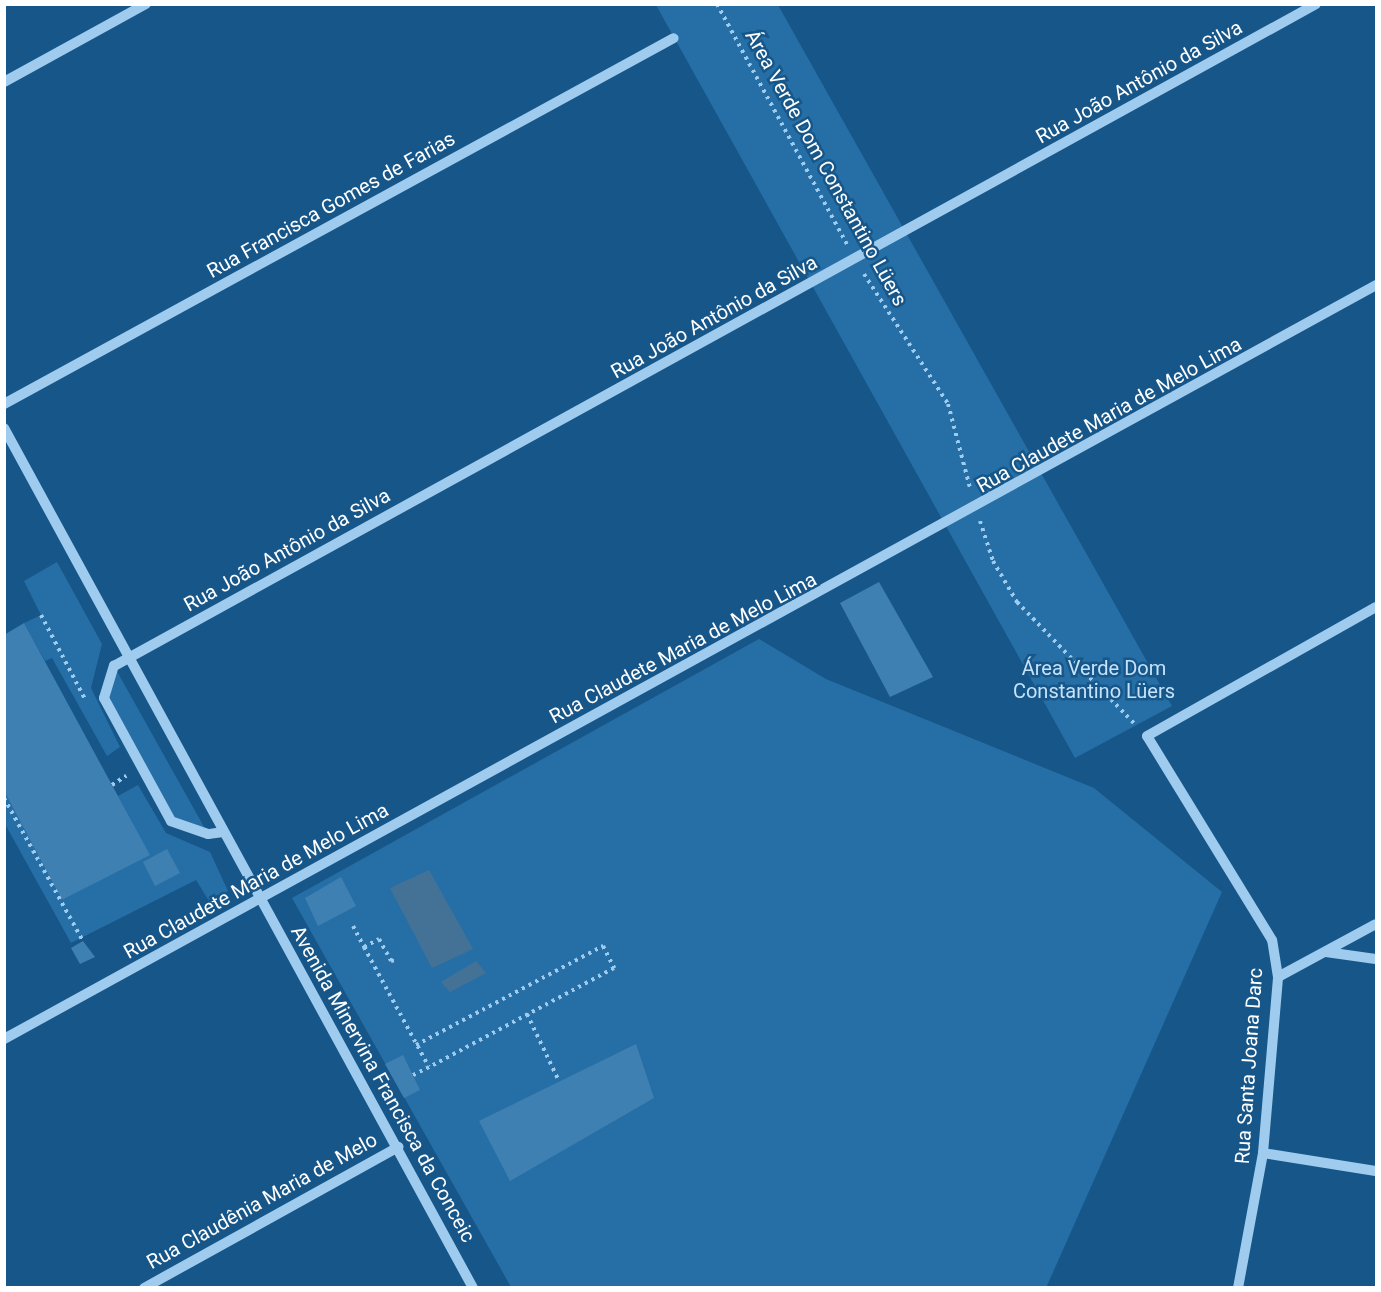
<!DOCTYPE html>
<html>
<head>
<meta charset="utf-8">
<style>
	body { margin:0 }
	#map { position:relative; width:1381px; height:1292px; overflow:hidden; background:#175689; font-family:Roboto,sans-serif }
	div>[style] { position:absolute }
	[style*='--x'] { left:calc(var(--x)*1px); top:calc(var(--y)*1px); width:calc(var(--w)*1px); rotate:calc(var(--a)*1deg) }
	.green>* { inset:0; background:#266fa6 }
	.water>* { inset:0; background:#447297 }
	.building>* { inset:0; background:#3f80b2 }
	.path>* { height:4px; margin-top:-2px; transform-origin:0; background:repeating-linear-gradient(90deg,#9fccee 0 3px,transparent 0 7.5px) }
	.minor>* { height:10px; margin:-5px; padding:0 5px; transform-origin:5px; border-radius:5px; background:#9fccee }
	span { translate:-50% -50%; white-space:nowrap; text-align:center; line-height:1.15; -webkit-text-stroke:5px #175689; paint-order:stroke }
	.street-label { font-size:20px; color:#fff }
	.park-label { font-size:20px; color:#c4e3fa }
	.frame { position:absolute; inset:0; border:6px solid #fff; pointer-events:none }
</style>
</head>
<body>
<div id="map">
	<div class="green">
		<i style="clip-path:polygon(656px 5px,778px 5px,1172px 706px,1075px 758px)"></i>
		<i style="clip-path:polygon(57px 562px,102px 644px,91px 688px,120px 747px,107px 756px,52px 658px,45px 661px,24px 623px,41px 615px,24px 581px)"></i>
		<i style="clip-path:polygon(759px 639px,826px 679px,1094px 788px,1222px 892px,1046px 1288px,511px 1287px,292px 898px)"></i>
		<i style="clip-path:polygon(114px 666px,208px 834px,171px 821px,104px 698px)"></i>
		<i style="clip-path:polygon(138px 785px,166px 833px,210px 852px,228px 891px,209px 901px,196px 880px,71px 943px,5px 824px,4px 791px,62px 900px,149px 855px,118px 796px)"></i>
	</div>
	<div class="water">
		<i style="clip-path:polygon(429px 870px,473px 949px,432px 968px,390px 888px)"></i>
		<i style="clip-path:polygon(476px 961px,486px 973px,450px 992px,441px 982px)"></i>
	</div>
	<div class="building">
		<i style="clip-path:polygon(879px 582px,933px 677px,890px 697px,840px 603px)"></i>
		<i style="clip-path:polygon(24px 623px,150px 855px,62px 900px,4px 791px,4px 635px)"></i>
		<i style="clip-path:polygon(167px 849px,180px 873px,155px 886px,143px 862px)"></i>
		<i style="clip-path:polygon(341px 877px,356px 906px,318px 926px,305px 898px)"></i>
		<i style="clip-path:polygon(83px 941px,95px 957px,80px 964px,71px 948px)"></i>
		<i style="clip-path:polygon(636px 1044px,654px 1098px,510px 1181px,479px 1121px)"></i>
		<i style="clip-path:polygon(403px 1055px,420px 1090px,404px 1098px,385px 1064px)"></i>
	</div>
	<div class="path">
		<i style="--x:717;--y:4;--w:273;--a:61.6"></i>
		<i style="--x:864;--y:274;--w:155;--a:57.1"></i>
		<i style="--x:948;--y:404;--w:87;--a:75.3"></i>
		<i style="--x:980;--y:521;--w:42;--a:72"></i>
		<i style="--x:993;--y:561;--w:48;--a:59.7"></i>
		<i style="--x:1017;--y:602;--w:170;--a:46"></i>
		<i style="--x:41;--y:615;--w:95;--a:62.4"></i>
		<i style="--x:112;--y:785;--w:17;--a:-33"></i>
		<i style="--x:4;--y:798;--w:163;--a:61.1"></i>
		<i style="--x:353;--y:926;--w:24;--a:62"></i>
		<i style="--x:364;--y:947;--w:17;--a:-28"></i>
		<i style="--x:379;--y:939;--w:25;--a:61"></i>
		<i style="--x:391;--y:961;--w:7;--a:-16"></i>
		<i style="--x:364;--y:947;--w:136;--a:61.6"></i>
		<i style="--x:429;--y:1067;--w:18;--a:153"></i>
		<i style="--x:527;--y:1014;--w:74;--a:64.5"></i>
		<i style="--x:416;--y:1045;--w:212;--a:-27.9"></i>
		<i style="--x:603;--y:946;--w:25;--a:63"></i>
		<i style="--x:614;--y:968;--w:210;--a:151.8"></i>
	</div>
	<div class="minor">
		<i style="--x:4;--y:82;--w:162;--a:-28.8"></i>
		<i style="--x:4;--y:404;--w:763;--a:-28.65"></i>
		<i style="--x:4;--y:428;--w:980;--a:61.39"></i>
		<i style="--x:223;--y:832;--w:15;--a:172"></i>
		<i style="--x:208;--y:834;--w:39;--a:-161"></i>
		<i style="--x:171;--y:821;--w:140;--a:-118.6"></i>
		<i style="--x:104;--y:698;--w:34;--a:-73"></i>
		<i style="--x:114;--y:666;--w:1372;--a:-28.84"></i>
		<i style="--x:1326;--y:952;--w:50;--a:8"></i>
		<i style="--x:1278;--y:977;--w:111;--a:-28.4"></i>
		<i style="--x:4;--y:1039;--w:1566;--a:-28.79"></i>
		<i style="--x:1263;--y:1153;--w:114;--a:9.1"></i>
		<i style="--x:144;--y:1288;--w:291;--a:-29"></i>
		<i style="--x:1238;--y:1288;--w:137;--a:-79.5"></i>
		<i style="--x:1263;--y:1153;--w:177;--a:-85.1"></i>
		<i style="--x:1278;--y:977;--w:37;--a:-99"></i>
		<i style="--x:1272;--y:940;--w:239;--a:-121.5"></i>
		<i style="--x:1147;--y:736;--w:263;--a:-29.4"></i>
	</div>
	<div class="street-label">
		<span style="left:1139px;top:82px;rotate:-29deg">Rua João Antônio da Silva</span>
		<span style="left:826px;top:168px;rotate:61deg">Área Verde Dom Constantino Lüers</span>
		<span style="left:331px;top:205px;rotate:-29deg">Rua Francisca Gomes de Farias</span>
		<span style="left:714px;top:317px;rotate:-29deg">Rua João Antônio da Silva</span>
		<span style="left:1109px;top:415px;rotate:-29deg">Rua Claudete Maria de Melo Lima</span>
		<span style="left:287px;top:550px;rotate:-29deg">Rua João Antônio da Silva</span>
		<span style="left:683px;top:648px;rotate:-28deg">Rua Claudete Maria de Melo Lima</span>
		<span style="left:256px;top:881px;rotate:-29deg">Rua Claudete Maria de Melo Lima</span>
		<span style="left:1249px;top:1066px;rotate:-86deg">Rua Santa Joana Darc</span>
		<span style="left:383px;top:1084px;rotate:61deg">Avenida Minervina Francisca da Conceic</span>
		<span style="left:262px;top:1201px;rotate:-29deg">Rua Claudênia Maria de Melo</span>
	</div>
	<div class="park-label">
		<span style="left:1094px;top:680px">Área Verde Dom<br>Constantino Lüers</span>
	</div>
	<div class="frame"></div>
</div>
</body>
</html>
